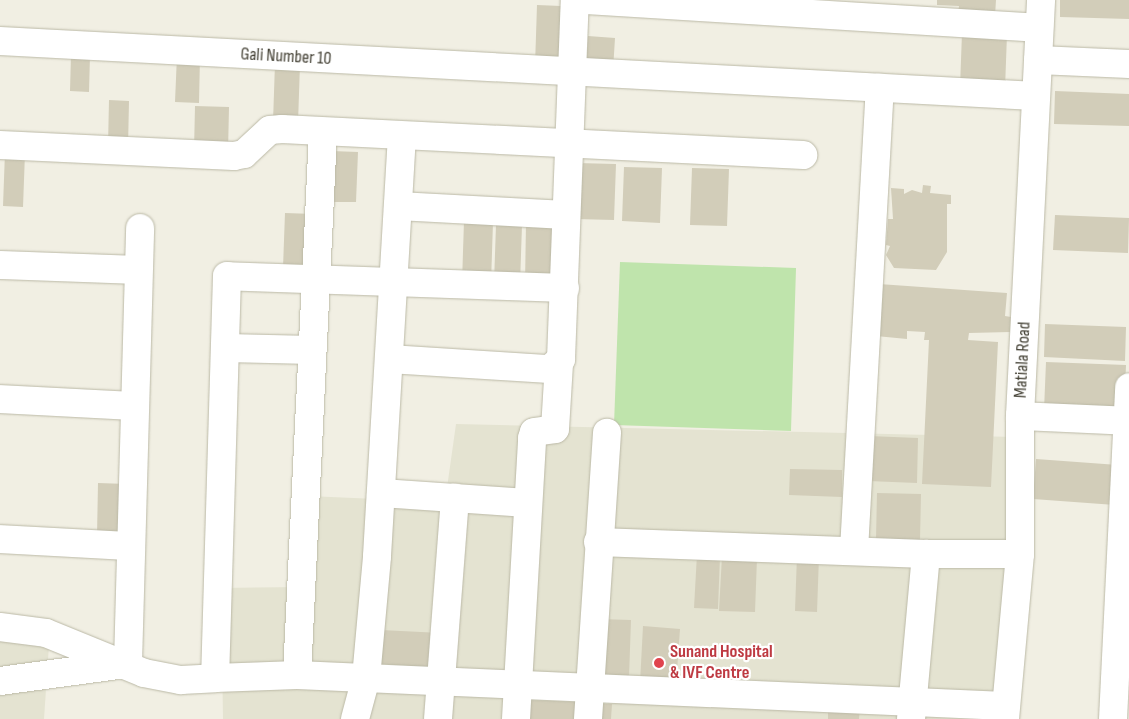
<!DOCTYPE html>
<html>
<head>
<meta charset="utf-8">
<style>
	body { margin:0 }
	#map { position:relative; width:1129px; height:719px; overflow:hidden; background:#f1efe3; font-family:"Sofia Sans Condensed",sans-serif }
	div>[style] { position:absolute }
	[style*='--x'] { left:calc(var(--x)*1px); top:calc(var(--y)*1px); width:calc(var(--w)*1px); rotate:calc(var(--a)*1deg) }
	.residential>* { inset:0; background:#e4e3d1 }
	.green>* { inset:0; background:#bfe4ac }
	.building>* { inset:0; background:#d2cdb9 }
	.roads { filter:drop-shadow(0 0 1px #bbb9a6) drop-shadow(0 0 1px #bbb9a6) }
	.minor>* { height:28px; margin:-14px; padding:0 14px; transform-origin:14px; border-radius:14px; background:#fff }
	.dots>* { width:14px; height:14px; translate:-50% -50%; box-sizing:border-box; border:2px solid #fff; border-radius:50% }
	span { translate:-50% -50%; white-space:nowrap; text-align:center; line-height:1.15; -webkit-text-stroke:4.5px #fff; paint-order:stroke }
	.street-label { font-size:18px; color:#423f33 }
	.health-label { font-size:18px; color:#be3a42; font-weight:700 }
	.left { translate:0 -50%; text-align:left }
</style>
</head>
<body>
<div id="map">
	<div class="residential">
		<i style="clip-path:polygon(456px 424px,1015px 437px,998px 719px,223px 719px,221px 588px,304px 587px,308px 496px,445px 502px)"></i>
		<i style="clip-path:polygon(0 627px,49px 645px,44px 719px,0 719px)"></i>
	</div>
	<div class="green">
		<i style="clip-path:polygon(620px 262px,796px 268px,791px 431px,614px 425px)"></i>
	</div>
	<div class="building">
		<i style="clip-path:polygon(937px 0,996px 0,995px 16px,958px 14px,959px 6px,937px 5px)"></i>
		<i style="clip-path:polygon(1060px 0,1129px 0,1129px 19px,1060px 17px)"></i>
		<i style="clip-path:polygon(537px 5px,561px 6px,559px 66px,535px 66px)"></i>
		<i style="clip-path:polygon(962px 33px,1007px 34px,1005px 89px,960px 87px)"></i>
		<i style="clip-path:polygon(588px 36px,615px 38px,613px 70px,586px 68px)"></i>
		<i style="clip-path:polygon(71px 55px,90px 55px,89px 92px,70px 91px)"></i>
		<i style="clip-path:polygon(177px 55px,200px 56px,199px 103px,175px 102px)"></i>
		<i style="clip-path:polygon(275px 63px,300px 64px,298px 123px,273px 122px)"></i>
		<i style="clip-path:polygon(1055px 91px,1129px 94px,1129px 126px,1054px 124px)"></i>
		<i style="clip-path:polygon(109px 100px,129px 101px,128px 147px,108px 146px)"></i>
		<i style="clip-path:polygon(195px 106px,229px 107px,228px 152px,194px 151px)"></i>
		<i style="clip-path:polygon(331px 151px,358px 152px,356px 202px,330px 202px)"></i>
		<i style="clip-path:polygon(5px 152px,25px 153px,23px 207px,3px 206px)"></i>
		<i style="clip-path:polygon(577px 163px,616px 164px,614px 220px,575px 219px)"></i>
		<i style="clip-path:polygon(624px 167px,662px 168px,660px 223px,622px 221px)"></i>
		<i style="clip-path:polygon(692px 168px,729px 169px,727px 226px,690px 225px)"></i>
		<i style="clip-path:polygon(923px 185px,931px 186px,930px 193px,951px 195px,951px 204px,947px 204px,947px 252px,936px 270px,894px 268px,886px 255px,890px 246px,886px 245px,888px 219px,893px 219px,891px 188px,904px 189px,904px 194px,912px 190px,922px 193px)"></i>
		<i style="clip-path:polygon(285px 213px,314px 214px,312px 269px,283px 268px)"></i>
		<i style="clip-path:polygon(1055px 215px,1129px 218px,1128px 253px,1053px 250px)"></i>
		<i style="clip-path:polygon(464px 221px,493px 222px,491px 283px,462px 283px)"></i>
		<i style="clip-path:polygon(526px 223px,554px 224px,552px 285px,525px 285px)"></i>
		<i style="clip-path:polygon(496px 225px,522px 225px,520px 284px,494px 283px)"></i>
		<i style="clip-path:polygon(879px 284px,1007px 293px,1005px 316px,1011px 317px,1010px 332px,969px 333px,968px 340px,998px 342px,991px 487px,922px 484px,929px 340px,924px 340px,925px 332px,907px 331px,907px 339px,876px 336px)"></i>
		<i style="clip-path:polygon(1045px 324px,1126px 327px,1125px 361px,1044px 357px)"></i>
		<i style="clip-path:polygon(1046px 362px,1126px 365px,1124px 413px,1044px 410px)"></i>
		<i style="clip-path:polygon(869px 436px,918px 438px,917px 483px,868px 481px)"></i>
		<i style="clip-path:polygon(1036px 459px,1118px 465px,1115px 505px,1033px 499px)"></i>
		<i style="clip-path:polygon(790px 469px,842px 470px,842px 497px,789px 495px)"></i>
		<i style="clip-path:polygon(98px 483px,127px 484px,126px 538px,97px 536px)"></i>
		<i style="clip-path:polygon(877px 493px,921px 494px,920px 540px,876px 539px)"></i>
		<i style="clip-path:polygon(697px 554px,720px 556px,718px 609px,694px 608px)"></i>
		<i style="clip-path:polygon(797px 555px,819px 556px,817px 612px,795px 611px)"></i>
		<i style="clip-path:polygon(722px 556px,757px 558px,755px 612px,719px 611px)"></i>
		<i style="clip-path:polygon(599px 619px,631px 620px,629px 677px,596px 675px)"></i>
		<i style="clip-path:polygon(643px 626px,680px 629px,676px 685px,640px 683px)"></i>
		<i style="clip-path:polygon(381px 630px,441px 633px,439px 668px,379px 664px)"></i>
		<i style="clip-path:polygon(526px 700px,580px 702px,579px 719px,525px 719px)"></i>
		<i style="clip-path:polygon(828px 703px,860px 705px,859px 719px,828px 719px)"></i>
		<i style="clip-path:polygon(590px 704px,612px 704px,611px 719px,590px 719px)"></i>
	</div>
	<div class="roads">
		<div class="minor">
			<i style="--x:584;--y:0;--w:456;--a:3.5"></i>
			<i style="--x:0;--y:41;--w:1037;--a:3.04"></i>
			<i style="--x:1038;--y:60;--w:91;--a:2.5"></i>
			<i style="--x:0;--y:145;--w:234;--a:2.7"></i>
			<i style="--x:234;--y:156;--w:10;--a:-11"></i>
			<i style="--x:244;--y:154;--w:35;--a:-43"></i>
			<i style="--x:270;--y:130;--w:12;--a:-5"></i>
			<i style="--x:282;--y:129;--w:522;--a:2.86"></i>
			<i style="--x:398;--y:206;--w:168;--a:3.1"></i>
			<i style="--x:0;--y:265;--w:138;--a:2.1"></i>
			<i style="--x:565;--y:288;--w:338;--a:-178"></i>
			<i style="--x:227;--y:276;--w:402;--a:91.7"></i>
			<i style="--x:215;--y:678;--w:82;--a:-2.1"></i>
			<i style="--x:297;--y:675;--w:709;--a:2.51"></i>
			<i style="--x:226;--y:348;--w:86;--a:1.3"></i>
			<i style="--x:389;--y:359;--w:161;--a:3.6"></i>
			<i style="--x:550;--y:369;--w:15;--a:-42"></i>
			<i style="--x:561;--y:359;--w:359;--a:-87.8"></i>
			<i style="--x:0;--y:399;--w:134;--a:3"></i>
			<i style="--x:1020;--y:416;--w:109;--a:2.6"></i>
			<i style="--x:381;--y:493;--w:147;--a:3.9"></i>
			<i style="--x:0;--y:539;--w:128;--a:3.1"></i>
			<i style="--x:598;--y:542;--w:328;--a:2.1"></i>
			<i style="--x:926;--y:554;--w:94;--a:0"></i>
			<i style="--x:854;--y:550;--w:463;--a:-86.8"></i>
			<i style="--x:0;--y:627;--w:46;--a:7.4"></i>
			<i style="--x:46;--y:633;--w:106;--a:22.2"></i>
			<i style="--x:144;--y:673;--w:38;--a:11"></i>
			<i style="--x:181;--y:680;--w:34;--a:-3"></i>
			<i style="--x:128;--y:663;--w:435;--a:-88.4"></i>
			<i style="--x:297;--y:675;--w:542;--a:-87.25"></i>
			<i style="--x:0;--y:681;--w:127;--a:-7.7"></i>
			<i style="--x:355;--y:719;--w:42;--a:-75"></i>
			<i style="--x:366;--y:678;--w:122;--a:-84.8"></i>
			<i style="--x:377;--y:556;--w:419;--a:-86.6"></i>
			<i style="--x:438;--y:719;--w:222;--a:-85.6"></i>
			<i style="--x:516;--y:719;--w:281;--a:-86.7"></i>
			<i style="--x:532;--y:438;--w:6;--a:-72"></i>
			<i style="--x:534;--y:432;--w:21;--a:-8"></i>
			<i style="--x:555;--y:429;--w:65;--a:-86.5"></i>
			<i style="--x:588;--y:719;--w:287;--a:-86.2"></i>
			<i style="--x:911;--y:719;--w:166;--a:-84.8"></i>
			<i style="--x:1005;--y:719;--w:166;--a:-84.8"></i>
			<i style="--x:1020;--y:554;--w:138;--a:-90"></i>
			<i style="--x:1020;--y:416;--w:417;--a:-87.1"></i>
			<i style="--x:1113;--y:719;--w:332;--a:-87.2"></i>
		</div>
	</div>
	<div class="dots">
		<i style="left:659px;top:663px;background:#e0444e"></i>
	</div>
	<div class="street-label">
		<span style="left:286px;top:57px;rotate:3deg">Gali Number 10</span>
		<span style="left:1023px;top:360px;rotate:-87deg">Matiala Road</span>
	</div>
	<div class="health-label">
		<span class="left" style="left:670px;top:663px">Sunand Hospital<br>&amp; IVF Centre</span>
	</div>
</div>
</body>
</html>
